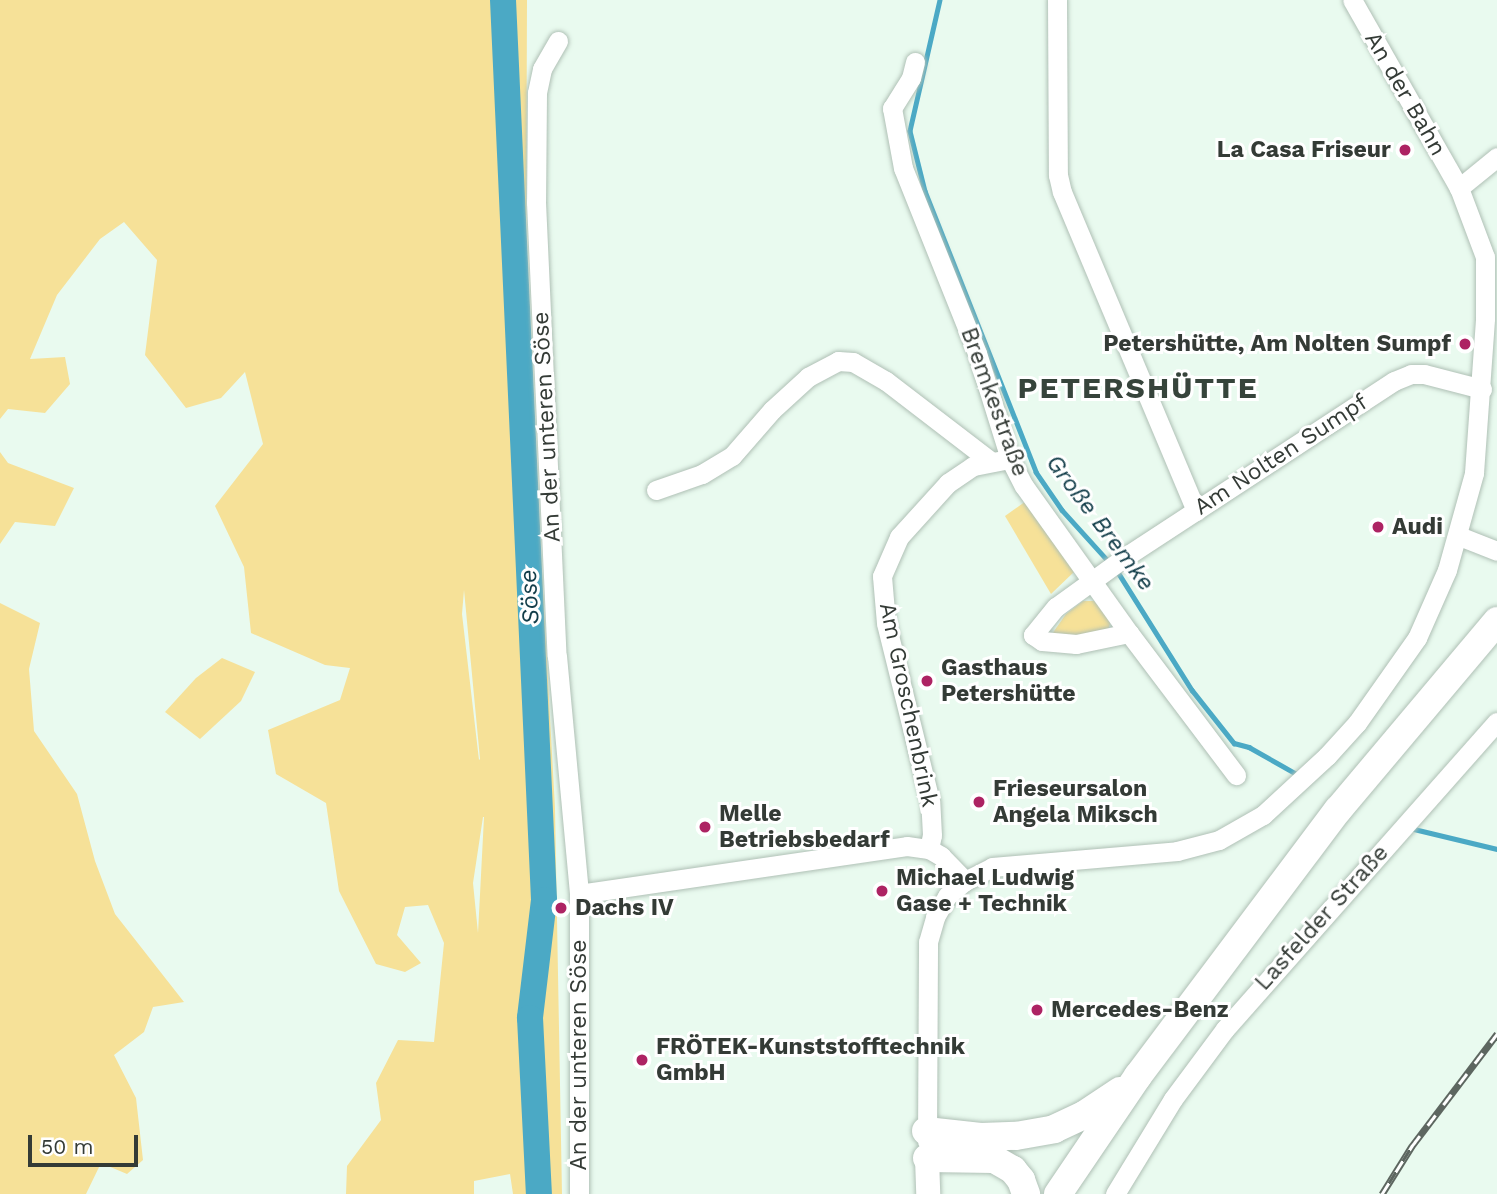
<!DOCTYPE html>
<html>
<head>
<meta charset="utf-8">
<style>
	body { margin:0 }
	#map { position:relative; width:1497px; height:1194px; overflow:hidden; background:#e9faef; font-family:"Work Sans",sans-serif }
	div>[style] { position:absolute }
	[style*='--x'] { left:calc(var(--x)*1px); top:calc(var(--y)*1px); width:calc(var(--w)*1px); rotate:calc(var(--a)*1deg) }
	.green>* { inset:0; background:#f6e198 }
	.stream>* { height:4.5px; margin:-2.25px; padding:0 2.25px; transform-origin:2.25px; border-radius:2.25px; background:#4ba9c5 }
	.river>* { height:26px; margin:-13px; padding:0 13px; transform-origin:13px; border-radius:13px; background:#4ba9c5 }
	.roads { filter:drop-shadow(0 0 2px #afc0b5) drop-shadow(0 0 2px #afc0b5) }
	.minor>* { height:19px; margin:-9.5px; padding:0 9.5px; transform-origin:9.5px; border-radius:9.5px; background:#fff }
	.major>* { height:24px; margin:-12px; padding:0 12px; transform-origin:12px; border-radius:12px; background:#fff }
	.highway>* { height:28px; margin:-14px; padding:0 14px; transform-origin:14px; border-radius:14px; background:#fff }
	.rail>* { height:7px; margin-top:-3.5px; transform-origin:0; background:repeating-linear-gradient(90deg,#fff 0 13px,#5d6660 0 26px); box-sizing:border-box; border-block:2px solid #5d6660 }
	.dots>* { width:19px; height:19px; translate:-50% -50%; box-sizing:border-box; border:4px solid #fff; border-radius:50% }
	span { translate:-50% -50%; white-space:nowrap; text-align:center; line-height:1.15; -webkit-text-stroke:6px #fff; paint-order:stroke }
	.street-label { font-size:23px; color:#343b36 }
	.poi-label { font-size:23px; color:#343b36; font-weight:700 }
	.right { translate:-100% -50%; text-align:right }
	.left { translate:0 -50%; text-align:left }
	.water-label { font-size:24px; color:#123d49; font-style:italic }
	.district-label { font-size:30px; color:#36443b; font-weight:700; letter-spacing:2px }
	.scale { position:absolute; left:28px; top:1135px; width:110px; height:32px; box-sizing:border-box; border:4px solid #343b36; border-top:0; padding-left:9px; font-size:21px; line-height:24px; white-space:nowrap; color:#343b36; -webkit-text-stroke:5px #fff; paint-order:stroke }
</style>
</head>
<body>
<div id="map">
	<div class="green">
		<i style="clip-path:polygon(evenodd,0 0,527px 0,526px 282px,555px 808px,562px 1194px,513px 1194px,510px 1174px,474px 1181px,474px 1194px,346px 1194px,347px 1166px,381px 1120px,376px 1083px,398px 1040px,434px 1042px,444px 943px,428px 905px,405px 907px,397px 935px,421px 963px,405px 972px,376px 964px,339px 891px,326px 803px,276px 774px,268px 730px,340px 700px,350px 668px,325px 665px,251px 633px,244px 567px,215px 506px,263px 444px,245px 372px,221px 398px,186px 408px,145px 355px,157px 260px,124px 222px,100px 239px,57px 295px,30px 359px,65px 357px,70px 384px,45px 413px,8px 409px,0 419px,0 0,464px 590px,480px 759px,479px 760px,462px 614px,464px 590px,0 0,483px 817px,484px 817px,478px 933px,473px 883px,483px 817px)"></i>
		<i style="clip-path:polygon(0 452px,8px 463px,74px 488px,55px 526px,15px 522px,0 544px)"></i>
		<i style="clip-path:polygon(1026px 501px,1076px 570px,1051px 594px,1005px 516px)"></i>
		<i style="clip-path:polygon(1083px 601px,1094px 601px,1112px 618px,1108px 630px,1066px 641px,1052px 634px,1066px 614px)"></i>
		<i style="clip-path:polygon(0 603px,40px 623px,29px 669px,34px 731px,77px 794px,95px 861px,115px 914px,184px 1002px,153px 1007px,144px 1032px,114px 1055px,136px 1098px,143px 1160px,127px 1174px,101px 1163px,86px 1194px,0 1194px)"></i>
		<i style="clip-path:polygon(222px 658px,255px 672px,241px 701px,200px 739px,165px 712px,196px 678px)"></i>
	</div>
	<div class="stream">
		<i style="--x:940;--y:0;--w:134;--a:102.9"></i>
		<i style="--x:910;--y:131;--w:62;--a:76"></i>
		<i style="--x:925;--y:191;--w:302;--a:68.4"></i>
		<i style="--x:1036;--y:472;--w:46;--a:55.6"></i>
		<i style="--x:1062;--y:510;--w:72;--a:47.8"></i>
		<i style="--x:1116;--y:569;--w:143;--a:57.9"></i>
		<i style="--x:1192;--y:690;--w:68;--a:51.6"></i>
		<i style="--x:1234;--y:743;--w:16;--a:15"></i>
		<i style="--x:1249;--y:747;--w:53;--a:29.5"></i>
		<i style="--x:1414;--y:829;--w:85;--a:13.5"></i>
	</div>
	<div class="river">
		<i style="--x:503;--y:0;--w:901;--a:87.39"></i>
		<i style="--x:544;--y:900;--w:119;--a:96.8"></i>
		<i style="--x:530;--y:1018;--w:176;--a:87.1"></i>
	</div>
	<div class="roads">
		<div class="minor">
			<i style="--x:1057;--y:0;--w:175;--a:89.7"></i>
			<i style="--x:1058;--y:175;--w:17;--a:77"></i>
			<i style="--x:1062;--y:192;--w:346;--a:67.2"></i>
			<i style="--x:558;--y:41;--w:32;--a:120"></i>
			<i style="--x:542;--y:69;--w:25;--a:102"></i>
			<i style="--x:537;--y:93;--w:109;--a:90.5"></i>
			<i style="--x:536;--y:202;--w:454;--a:87.4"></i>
			<i style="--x:557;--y:656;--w:239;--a:84.7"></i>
			<i style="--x:579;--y:894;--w:300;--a:90"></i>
			<i style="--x:915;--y:62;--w:16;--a:104"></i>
			<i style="--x:911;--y:78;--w:36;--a:122"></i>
			<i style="--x:892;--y:108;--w:61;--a:79.6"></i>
			<i style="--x:903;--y:168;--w:199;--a:68.2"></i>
			<i style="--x:977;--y:353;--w:111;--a:72.7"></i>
			<i style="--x:1010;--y:459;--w:30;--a:63"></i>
			<i style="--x:1024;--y:486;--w:181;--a:54.5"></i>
			<i style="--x:1129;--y:633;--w:178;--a:53"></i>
			<i style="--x:1459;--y:188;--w:49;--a:-39.2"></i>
			<i style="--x:656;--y:490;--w:49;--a:-19.2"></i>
			<i style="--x:702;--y:474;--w:35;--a:-31"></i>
			<i style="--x:732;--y:456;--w:61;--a:-49"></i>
			<i style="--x:772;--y:410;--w:49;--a:-42.5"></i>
			<i style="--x:808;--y:377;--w:34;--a:-28"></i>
			<i style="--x:838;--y:361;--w:15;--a:4"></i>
			<i style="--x:853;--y:362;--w:38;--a:30"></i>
			<i style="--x:886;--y:381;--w:130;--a:37.5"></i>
			<i style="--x:1459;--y:536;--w:41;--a:21.5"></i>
			<i style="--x:1129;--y:633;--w:54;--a:168.3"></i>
			<i style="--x:1076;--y:644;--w:34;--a:-175"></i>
			<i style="--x:1042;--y:641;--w:11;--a:-146"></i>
			<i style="--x:1033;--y:635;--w:36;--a:-51"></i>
			<i style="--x:1056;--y:607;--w:85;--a:-35.9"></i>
			<i style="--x:1125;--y:557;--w:321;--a:-33.2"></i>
			<i style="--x:1394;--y:381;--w:18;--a:-22"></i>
			<i style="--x:1411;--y:374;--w:13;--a:0"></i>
			<i style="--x:1424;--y:374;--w:60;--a:14.5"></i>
			<i style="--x:929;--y:849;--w:14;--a:-78"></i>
			<i style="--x:932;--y:835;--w:34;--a:-93"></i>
			<i style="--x:930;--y:801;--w:183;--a:-103.9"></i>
			<i style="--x:886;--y:623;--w:47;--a:-94.9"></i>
			<i style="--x:882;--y:576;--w:43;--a:-66.4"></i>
			<i style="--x:899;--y:537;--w:73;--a:-47.8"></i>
			<i style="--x:948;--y:483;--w:30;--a:-34"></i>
			<i style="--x:973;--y:466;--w:38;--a:-11"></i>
			<i style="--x:579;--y:894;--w:331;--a:-8.3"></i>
			<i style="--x:907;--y:846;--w:22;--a:8"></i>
			<i style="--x:929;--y:849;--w:14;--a:30"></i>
			<i style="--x:941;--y:856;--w:35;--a:46"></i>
			<i style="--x:927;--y:1141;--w:199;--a:-89.7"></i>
			<i style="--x:928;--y:942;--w:26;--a:-74"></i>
			<i style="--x:935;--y:917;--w:24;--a:-60"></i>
			<i style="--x:947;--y:896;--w:23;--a:-40"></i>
			<i style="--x:965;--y:881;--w:30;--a:-27"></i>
			<i style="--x:992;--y:867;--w:186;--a:-4.9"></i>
			<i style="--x:1177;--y:851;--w:43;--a:-14.7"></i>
			<i style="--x:1219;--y:840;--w:51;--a:-29.6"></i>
			<i style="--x:1263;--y:815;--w:87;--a:-42.7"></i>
			<i style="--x:1327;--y:756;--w:45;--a:-47.7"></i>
			<i style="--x:1357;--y:723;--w:104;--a:-54.8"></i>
			<i style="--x:1417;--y:638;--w:74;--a:-66.2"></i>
			<i style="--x:1447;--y:570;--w:101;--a:-74.4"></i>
			<i style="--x:1474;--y:473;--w:155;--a:-85.9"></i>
			<i style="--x:1485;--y:318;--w:61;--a:-90"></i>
			<i style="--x:1485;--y:257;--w:74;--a:-110.6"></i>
			<i style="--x:1459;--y:188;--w:216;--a:-119.6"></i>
			<i style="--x:1115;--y:1194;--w:111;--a:-58.6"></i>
			<i style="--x:1173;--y:1099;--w:87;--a:-53.4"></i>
			<i style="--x:1225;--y:1029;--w:410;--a:-48.5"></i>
		</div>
		<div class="major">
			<i style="--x:927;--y:1158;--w:36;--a:88"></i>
		</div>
		<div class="highway">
			<i style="--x:926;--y:1131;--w:55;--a:6.2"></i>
			<i style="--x:981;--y:1137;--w:35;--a:-2"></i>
			<i style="--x:1016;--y:1136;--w:39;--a:-10"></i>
			<i style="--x:1054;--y:1129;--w:33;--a:-25"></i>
			<i style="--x:1084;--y:1115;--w:43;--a:-33.7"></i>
			<i style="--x:927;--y:1158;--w:67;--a:0.9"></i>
			<i style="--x:994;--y:1159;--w:22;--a:30"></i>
			<i style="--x:1013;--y:1170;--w:13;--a:51"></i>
			<i style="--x:1021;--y:1180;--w:15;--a:70"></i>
			<i style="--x:1058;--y:1194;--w:143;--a:-55.9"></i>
			<i style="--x:1138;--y:1076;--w:333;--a:-53.1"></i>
			<i style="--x:1338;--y:810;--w:247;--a:-49.9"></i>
		</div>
	</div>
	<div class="rail">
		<i style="--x:1382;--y:1194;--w:57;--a:-58"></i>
		<i style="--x:1412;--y:1146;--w:141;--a:-52.8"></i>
	</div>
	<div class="dots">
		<i style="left:1405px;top:150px;background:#ad2363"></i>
		<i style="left:1465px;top:344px;background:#ad2363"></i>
		<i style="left:1378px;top:527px;background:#ad2363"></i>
		<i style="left:927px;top:681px;background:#ad2363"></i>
		<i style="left:979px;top:802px;background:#ad2363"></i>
		<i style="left:705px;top:827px;background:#ad2363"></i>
		<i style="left:882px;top:891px;background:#ad2363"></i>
		<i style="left:561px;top:908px;background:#ad2363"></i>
		<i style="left:1037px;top:1010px;background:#ad2363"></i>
		<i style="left:642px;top:1060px;background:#ad2363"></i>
	</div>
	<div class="street-label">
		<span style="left:1405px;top:94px;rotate:60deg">An der Bahn</span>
		<span style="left:994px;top:402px;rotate:70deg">Bremkestraße</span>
		<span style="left:547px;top:427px;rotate:-93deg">An der unteren Söse</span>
		<span style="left:1281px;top:455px;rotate:-33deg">Am Nolten Sumpf</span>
		<span style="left:908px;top:705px;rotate:78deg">Am Groschenbrink</span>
		<span style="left:1322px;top:918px;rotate:-48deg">Lasfelder Straße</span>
		<span style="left:579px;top:1055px;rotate:-90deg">An der unteren Söse</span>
	</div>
	<div class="poi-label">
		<span class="right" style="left:1391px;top:150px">La Casa Friseur</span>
		<span class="right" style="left:1451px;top:344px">Petershütte, Am Nolten Sumpf</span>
		<span class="left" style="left:1392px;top:527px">Audi</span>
		<span class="left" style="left:941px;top:681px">Gasthaus<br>Petershütte</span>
		<span class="left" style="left:993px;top:802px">Frieseursalon<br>Angela Miksch</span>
		<span class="left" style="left:719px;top:827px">Melle<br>Betriebsbedarf</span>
		<span class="left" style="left:896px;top:891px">Michael Ludwig<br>Gase + Technik</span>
		<span class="left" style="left:575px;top:908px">Dachs IV</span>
		<span class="left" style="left:1051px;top:1010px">Mercedes-Benz</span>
		<span class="left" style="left:656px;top:1060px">FRÖTEK-Kunststofftechnik<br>GmbH</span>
	</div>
	<div class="water-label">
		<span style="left:1100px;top:523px;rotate:53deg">Große Bremke</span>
		<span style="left:530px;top:597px;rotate:-93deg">Söse</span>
	</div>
	<div class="district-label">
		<span style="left:1138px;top:388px">PETERSHÜTTE</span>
	</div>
	<div class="scale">50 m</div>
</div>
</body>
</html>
